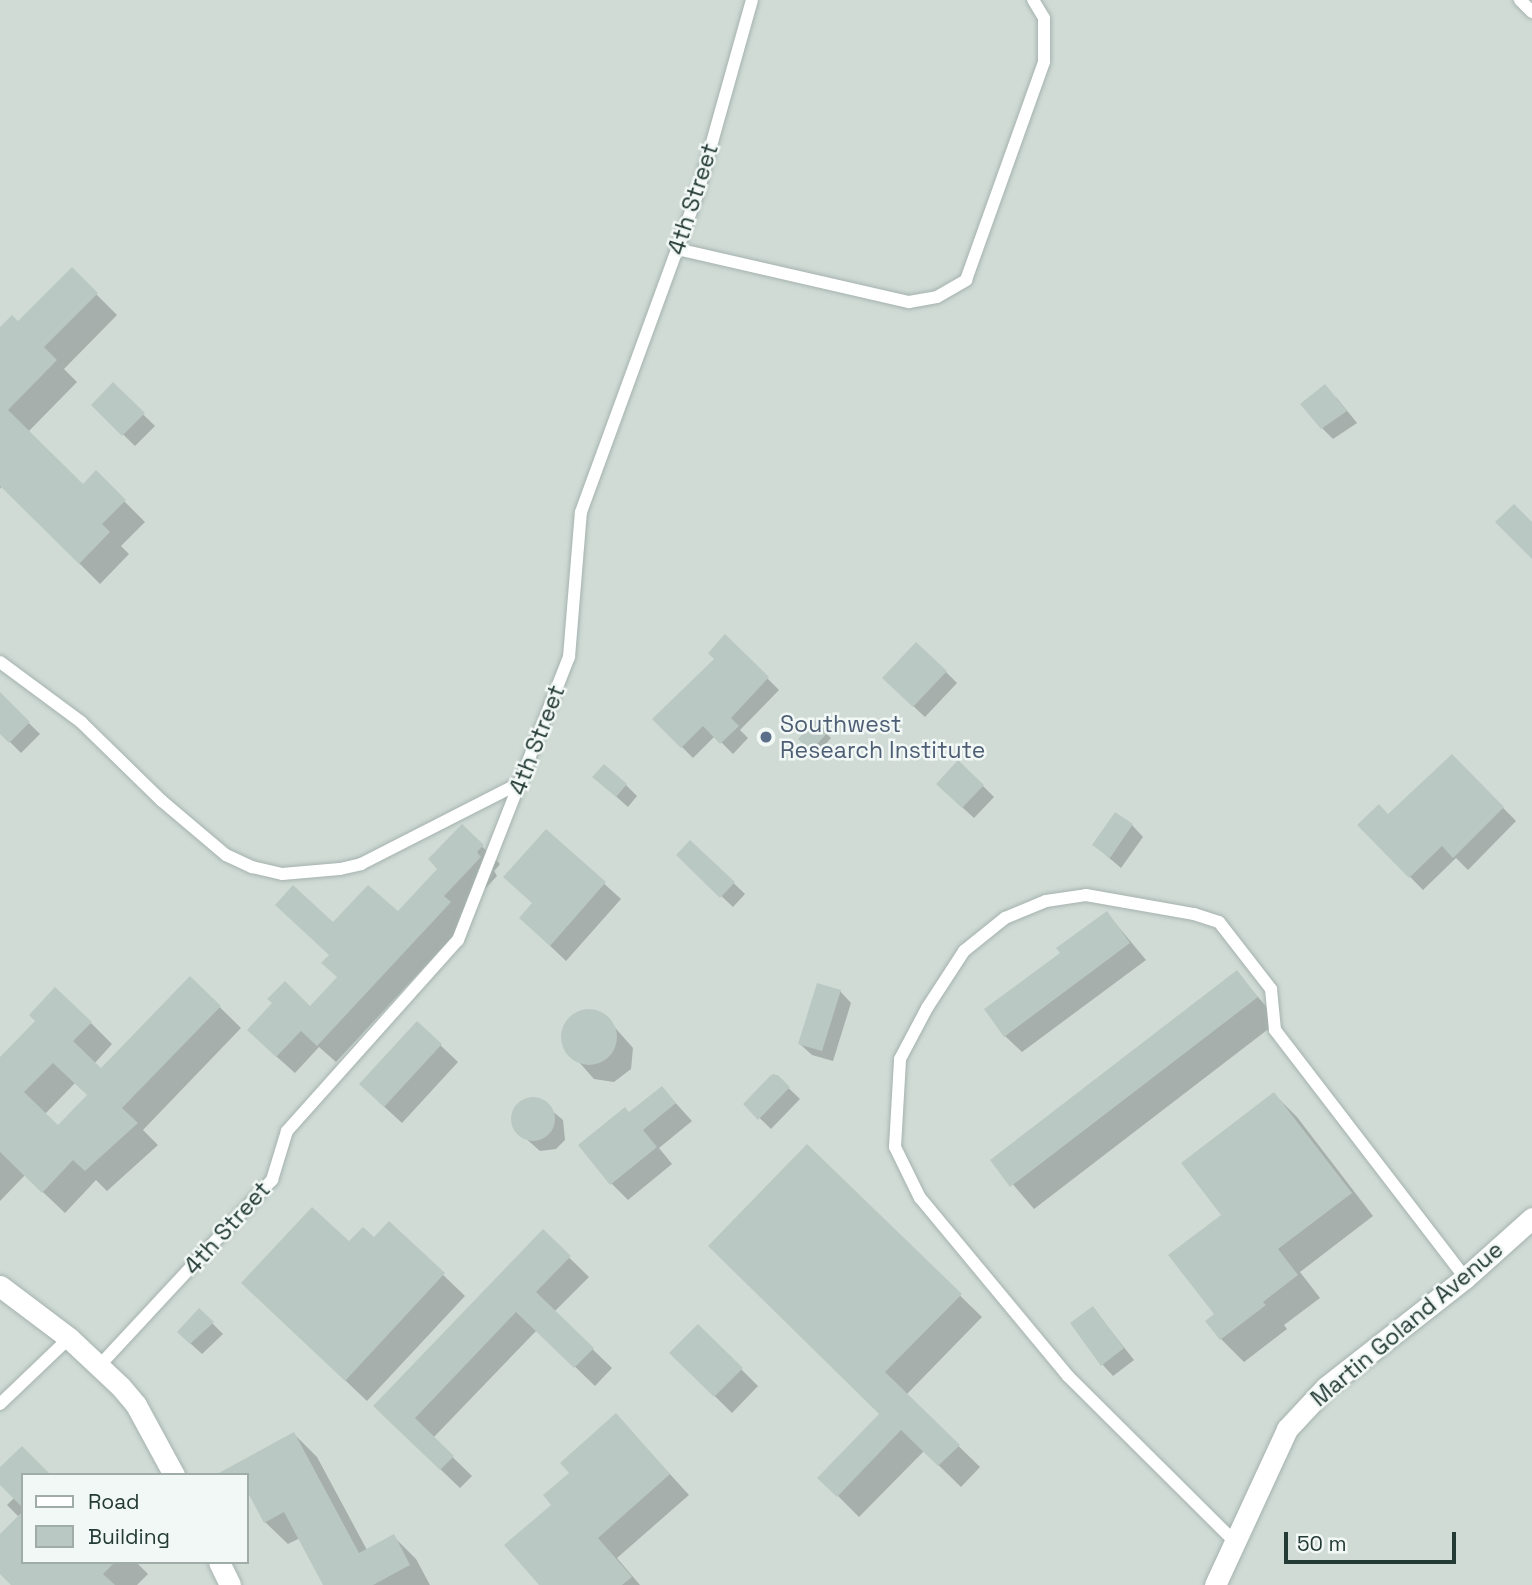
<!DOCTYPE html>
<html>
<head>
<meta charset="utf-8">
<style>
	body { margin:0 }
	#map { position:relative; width:1532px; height:1585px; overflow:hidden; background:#e2ebe7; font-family:"Space Grotesk",sans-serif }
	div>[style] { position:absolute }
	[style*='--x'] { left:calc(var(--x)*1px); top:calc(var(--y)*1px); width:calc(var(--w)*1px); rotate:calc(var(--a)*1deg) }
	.built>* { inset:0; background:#d0dbd6 }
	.shadow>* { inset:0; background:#0003 }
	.building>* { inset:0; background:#bac8c3 }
	.round { border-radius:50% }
	.roads { filter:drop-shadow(0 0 2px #a5b2ae) drop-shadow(0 0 2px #a5b2ae) }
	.service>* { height:12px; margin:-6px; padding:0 6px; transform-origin:6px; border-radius:6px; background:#fff }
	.minor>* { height:21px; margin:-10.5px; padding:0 10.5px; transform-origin:10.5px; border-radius:10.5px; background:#fff }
	.dots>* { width:19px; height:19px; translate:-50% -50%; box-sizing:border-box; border:4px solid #f2f8f5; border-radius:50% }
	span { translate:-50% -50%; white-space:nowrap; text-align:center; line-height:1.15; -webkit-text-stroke:5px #f2f8f5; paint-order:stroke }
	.street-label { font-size:23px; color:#233a35 }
	.service-label { font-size:23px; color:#4e5e75 }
	.left { translate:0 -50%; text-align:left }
	.legend { position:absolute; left:21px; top:1473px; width:228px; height:91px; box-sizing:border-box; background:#f2f8f5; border:2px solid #9faca8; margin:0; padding:9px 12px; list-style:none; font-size:21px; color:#233a35 }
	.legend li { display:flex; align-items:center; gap:14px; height:35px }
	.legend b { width:35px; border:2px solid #9faca8 }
	.scale { position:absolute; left:1284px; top:1532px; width:172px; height:32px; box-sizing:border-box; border:4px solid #233a35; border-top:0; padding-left:9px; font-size:21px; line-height:24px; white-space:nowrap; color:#233a35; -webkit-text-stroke:5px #f2f8f5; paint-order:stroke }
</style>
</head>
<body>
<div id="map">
	<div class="built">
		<i style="clip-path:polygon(evenodd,0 0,1532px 0,1532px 1585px,0 1585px,0 0,23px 1475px,247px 1475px,247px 1562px,23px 1562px,23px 1475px)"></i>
	</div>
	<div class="shadow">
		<i style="clip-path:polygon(72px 270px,117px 315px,64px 369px,77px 382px,28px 432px,83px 487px,96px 473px,145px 522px,121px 546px,129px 554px,100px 584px,2px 486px,0 489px,0 329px,18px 324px)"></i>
		<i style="clip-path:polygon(113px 385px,155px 426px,135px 446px,93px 405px)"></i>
		<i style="clip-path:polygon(1336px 397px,1357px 423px,1333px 439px,1322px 428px)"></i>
		<i style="clip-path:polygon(725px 636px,779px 690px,740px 730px,748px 738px,733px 754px,715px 736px,693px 758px,654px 719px,716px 659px)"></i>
		<i style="clip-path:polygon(946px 672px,957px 683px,925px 717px,895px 689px)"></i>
		<i style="clip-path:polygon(0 695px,40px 734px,21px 753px,0 732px)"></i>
		<i style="clip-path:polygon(815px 723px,831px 738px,817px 754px,800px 739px)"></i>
		<i style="clip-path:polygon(1452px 756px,1516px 821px,1468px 870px,1456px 858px,1423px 890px,1359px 825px,1388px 816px)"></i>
		<i style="clip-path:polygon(594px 777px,626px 785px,637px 796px,628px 807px)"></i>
		<i style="clip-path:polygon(983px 786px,994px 797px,974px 818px,949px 795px)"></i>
		<i style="clip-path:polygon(1132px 825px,1143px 837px,1121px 868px,1094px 845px)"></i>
		<i style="clip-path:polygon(462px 827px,500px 864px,494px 871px,497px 876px,461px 914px,467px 921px,336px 1062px,319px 1047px,295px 1073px,267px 1048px,274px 1004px,310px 1008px,338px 978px,331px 956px,333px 925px,398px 913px,440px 869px)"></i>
		<i style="clip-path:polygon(546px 831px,621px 899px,566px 961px,521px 918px,534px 904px)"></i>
		<i style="clip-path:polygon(691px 842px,745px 894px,733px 907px,678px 855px)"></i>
		<i style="clip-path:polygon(1107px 913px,1146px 960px,1022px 1052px,1005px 1036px,1063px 954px)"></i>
		<i style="clip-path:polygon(1237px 973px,1279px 1021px,1034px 1209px,992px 1160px)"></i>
		<i style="clip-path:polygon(evenodd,190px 978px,241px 1028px,143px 1130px,158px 1145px,107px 1191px,96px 1180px,65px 1213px,25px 1175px,0 1201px,0 1060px,91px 1023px,112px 1044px,94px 1064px,101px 1071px,190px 978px,75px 1083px,89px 1096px,58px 1127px,45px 1114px,75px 1083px)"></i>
		<i style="clip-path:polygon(840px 991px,851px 1003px,833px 1061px,812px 1055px,800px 1044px)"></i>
		<i style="clip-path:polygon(582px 1011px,603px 1014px,633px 1048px,631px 1069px,614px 1082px,594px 1079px,563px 1044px,566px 1024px)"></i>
		<i style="clip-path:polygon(417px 1023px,458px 1062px,402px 1123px,378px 1101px)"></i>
		<i style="clip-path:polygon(774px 1074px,800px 1099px,771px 1129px,745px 1104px)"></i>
		<i style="clip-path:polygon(662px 1088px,692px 1121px,659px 1148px,672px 1164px,628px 1200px,611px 1183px,630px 1114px)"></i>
		<i style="clip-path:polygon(1274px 1094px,1297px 1117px,1373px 1216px,1300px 1272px,1320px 1298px,1284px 1325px,1287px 1329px,1244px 1362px,1221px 1339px,1216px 1315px)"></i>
		<i style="clip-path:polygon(538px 1099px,563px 1120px,565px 1140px,556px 1149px,540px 1151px,515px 1129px,513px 1114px,522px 1101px)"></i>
		<i style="clip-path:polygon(807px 1147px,982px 1317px,906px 1395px,980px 1467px,961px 1487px,924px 1451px,859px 1517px,820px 1478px,882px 1414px)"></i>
		<i style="clip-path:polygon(389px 1223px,465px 1296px,367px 1401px,265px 1304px,349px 1244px,374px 1239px)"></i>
		<i style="clip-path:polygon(543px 1232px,589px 1277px,554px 1312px,612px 1368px,595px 1386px,537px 1330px,433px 1438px,472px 1476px,460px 1488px,394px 1425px)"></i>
		<i style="clip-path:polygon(1093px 1308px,1134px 1360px,1113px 1376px,1102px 1364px)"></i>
		<i style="clip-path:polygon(212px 1323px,223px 1334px,202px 1354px,190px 1343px)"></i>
		<i style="clip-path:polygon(698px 1326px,758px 1386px,732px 1413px,671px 1353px)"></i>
		<i style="clip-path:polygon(616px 1415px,689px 1495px,617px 1558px,640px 1585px,541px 1585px,553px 1505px,572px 1473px)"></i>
		<i style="clip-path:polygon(294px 1434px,317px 1457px,367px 1550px,393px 1536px,416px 1559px,430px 1585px,325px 1585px,300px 1538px,288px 1544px,265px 1522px,247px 1488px,247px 1475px)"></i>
		<i style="clip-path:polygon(0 1470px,23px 1475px,23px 1562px,136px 1562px,148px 1574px,137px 1585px,13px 1585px,0 1571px,0 1536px,19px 1517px,7px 1505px,15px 1497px,0 1482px)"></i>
	</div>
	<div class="building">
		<i style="clip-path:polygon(72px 267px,98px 293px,44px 347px,57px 360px,8px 410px,83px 484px,96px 470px,126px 500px,102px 524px,110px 532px,79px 564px,0 486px,0 327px,12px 315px,18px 321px)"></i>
		<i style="clip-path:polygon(113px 382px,145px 413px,122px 436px,91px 405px)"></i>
		<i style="clip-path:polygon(1325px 384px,1347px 411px,1321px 429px,1300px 404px)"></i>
		<i style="clip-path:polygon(1514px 504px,1532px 522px,1532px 559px,1495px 522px)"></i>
		<i style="clip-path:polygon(725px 634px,769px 677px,731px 718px,739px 726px,720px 744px,703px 726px,681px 748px,652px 719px,714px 659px,708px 653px)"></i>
		<i style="clip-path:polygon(916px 642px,947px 671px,913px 707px,882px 678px)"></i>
		<i style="clip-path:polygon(0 692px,30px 722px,9px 743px,0 734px)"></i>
		<i style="clip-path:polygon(815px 720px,828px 732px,811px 751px,798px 739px)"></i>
		<i style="clip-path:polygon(1452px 754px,1504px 807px,1453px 858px,1442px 846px,1409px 878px,1357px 825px,1379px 804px,1388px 814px)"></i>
		<i style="clip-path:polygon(958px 760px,984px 785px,962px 808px,936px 784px)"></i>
		<i style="clip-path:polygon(604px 764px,627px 784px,616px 797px,592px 777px)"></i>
		<i style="clip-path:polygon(1115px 812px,1133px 824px,1110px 858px,1092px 845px)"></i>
		<i style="clip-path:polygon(462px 824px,484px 845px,477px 852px,481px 857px,444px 896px,451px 902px,317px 1046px,301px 1031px,276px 1057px,247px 1030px,272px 1003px,267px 999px,285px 981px,310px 1006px,337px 977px,321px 963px,329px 955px,275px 905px,293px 885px,333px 922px,368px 885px,398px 911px,437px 869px,428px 859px)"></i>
		<i style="clip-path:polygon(546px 829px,606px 882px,550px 946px,519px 918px,532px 903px,503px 877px)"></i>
		<i style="clip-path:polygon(690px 840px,735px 882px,720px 898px,676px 855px)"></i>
		<i style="clip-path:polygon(1107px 911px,1130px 943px,1004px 1037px,984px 1009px,1060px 953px,1056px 948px)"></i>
		<i style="clip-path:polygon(1237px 970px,1258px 997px,1010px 1187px,990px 1160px)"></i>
		<i style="clip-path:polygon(evenodd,190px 976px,221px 1006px,122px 1108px,138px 1123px,85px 1171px,73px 1160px,42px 1193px,0 1152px,0 1057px,35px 1021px,29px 1015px,55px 987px,92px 1022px,73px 1041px,101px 1068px,190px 976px,53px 1063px,87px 1095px,58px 1125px,24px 1092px,53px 1063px)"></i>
		<i style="clip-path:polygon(817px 983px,841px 990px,822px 1051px,798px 1044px)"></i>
		<i class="round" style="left:561px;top:1009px;width:56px;height:56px"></i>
		<i style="clip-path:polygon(417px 1021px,442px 1044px,384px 1107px,359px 1084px)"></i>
		<i style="clip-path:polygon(771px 1075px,778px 1075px,790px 1087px,758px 1120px,743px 1104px)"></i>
		<i style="clip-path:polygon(662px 1086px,676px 1103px,643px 1130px,657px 1147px,610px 1185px,578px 1145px,625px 1107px,629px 1112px)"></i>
		<i style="clip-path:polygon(1274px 1092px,1352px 1193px,1278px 1249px,1298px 1275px,1263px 1302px,1266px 1305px,1220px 1340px,1205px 1321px,1214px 1314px,1168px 1255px,1221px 1215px,1181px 1163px)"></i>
		<i class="round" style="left:511px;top:1097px;width:44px;height:44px"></i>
		<i style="clip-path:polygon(807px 1144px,962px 1294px,885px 1372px,960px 1445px,938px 1466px,901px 1430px,837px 1497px,817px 1478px,879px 1414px,708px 1246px)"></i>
		<i style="clip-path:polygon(312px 1207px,349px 1241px,363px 1227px,374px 1237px,389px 1221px,445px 1273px,345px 1381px,241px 1283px)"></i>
		<i style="clip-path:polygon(543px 1229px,571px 1256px,536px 1292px,594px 1348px,574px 1368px,516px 1312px,415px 1418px,454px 1456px,440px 1470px,373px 1406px)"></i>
		<i style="clip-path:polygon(1093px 1306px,1124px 1348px,1101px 1366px,1070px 1323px)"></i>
		<i style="clip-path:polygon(199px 1308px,214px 1322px,190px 1344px,177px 1332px)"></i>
		<i style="clip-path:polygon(698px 1324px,743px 1368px,714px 1397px,669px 1353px)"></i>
		<i style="clip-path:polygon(616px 1413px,670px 1474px,598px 1538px,632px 1577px,622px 1585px,539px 1585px,504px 1545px,551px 1505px,543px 1495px,569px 1473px,560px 1463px)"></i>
		<i style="clip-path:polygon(294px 1432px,359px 1553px,394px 1534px,410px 1565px,373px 1585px,323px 1585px,284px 1512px,264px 1523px,247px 1491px,247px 1475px,215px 1475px)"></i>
		<i style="clip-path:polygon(22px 1446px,51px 1475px,23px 1475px,23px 1508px,0 1485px,0 1467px)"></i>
		<i style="clip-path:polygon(23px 1511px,23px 1562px,115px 1562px,103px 1574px,115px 1585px,11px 1585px,0 1574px,0 1534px)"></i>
	</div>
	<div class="roads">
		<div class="service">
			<i style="--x:1520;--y:0;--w:17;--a:45"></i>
			<i style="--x:677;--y:249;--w:238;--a:12.9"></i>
			<i style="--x:909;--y:302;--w:28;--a:-10"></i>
			<i style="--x:937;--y:297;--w:34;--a:-30"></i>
			<i style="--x:966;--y:280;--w:232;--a:-70.3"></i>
			<i style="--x:1044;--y:62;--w:44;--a:-90"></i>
			<i style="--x:1044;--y:18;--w:21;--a:-121"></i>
			<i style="--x:0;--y:662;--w:101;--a:36.5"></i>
			<i style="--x:81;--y:722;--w:113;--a:44.3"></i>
			<i style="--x:162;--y:801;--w:84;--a:40.2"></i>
			<i style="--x:226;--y:855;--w:29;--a:25"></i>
			<i style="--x:252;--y:867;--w:31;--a:13"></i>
			<i style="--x:282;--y:874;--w:58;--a:-4.9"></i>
			<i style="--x:340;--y:869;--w:22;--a:-13"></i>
			<i style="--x:361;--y:864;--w:178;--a:-27"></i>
			<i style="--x:100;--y:1365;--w:253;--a:-47.1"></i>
			<i style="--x:272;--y:1180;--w:51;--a:-73"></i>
			<i style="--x:287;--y:1131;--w:256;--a:-48.2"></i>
			<i style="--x:458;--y:940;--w:304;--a:-68.6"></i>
			<i style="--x:569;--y:657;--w:145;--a:-85.3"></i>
			<i style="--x:581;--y:512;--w:341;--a:-69.9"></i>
			<i style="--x:698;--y:192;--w:199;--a:-74.3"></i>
			<i style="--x:0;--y:1404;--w:95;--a:-43.7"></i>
			<i style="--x:1234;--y:1541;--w:234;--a:-135.2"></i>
			<i style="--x:1068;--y:1376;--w:231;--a:-129.7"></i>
			<i style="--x:920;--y:1198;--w:57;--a:-116.1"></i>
			<i style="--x:895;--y:1147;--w:88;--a:-86.7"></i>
			<i style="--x:900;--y:1059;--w:58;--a:-62.1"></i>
			<i style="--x:927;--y:1008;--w:68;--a:-57"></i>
			<i style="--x:964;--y:951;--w:53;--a:-38.8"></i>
			<i style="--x:1005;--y:918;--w:44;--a:-22.5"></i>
			<i style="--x:1046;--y:901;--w:40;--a:-8.5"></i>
			<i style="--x:1086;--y:895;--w:110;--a:10"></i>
			<i style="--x:1194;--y:914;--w:26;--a:18"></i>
			<i style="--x:1219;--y:922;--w:85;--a:52.2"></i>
			<i style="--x:1271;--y:989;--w:41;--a:84.4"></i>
			<i style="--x:1275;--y:1030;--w:312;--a:52.5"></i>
		</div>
		<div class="minor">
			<i style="--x:0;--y:1286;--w:86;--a:37"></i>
			<i style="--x:69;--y:1338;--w:71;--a:43.3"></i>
			<i style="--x:121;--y:1387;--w:23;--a:50"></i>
			<i style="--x:136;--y:1405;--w:80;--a:61.5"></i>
			<i style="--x:219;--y:1562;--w:25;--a:64"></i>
			<i style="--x:1215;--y:1585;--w:172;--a:-65.2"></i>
			<i style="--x:1287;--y:1429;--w:57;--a:-47.1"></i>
			<i style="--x:1326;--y:1387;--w:177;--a:-38.1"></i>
			<i style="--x:1465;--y:1278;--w:90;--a:-41.8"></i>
		</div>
	</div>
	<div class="dots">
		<i style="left:766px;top:737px;background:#5c6f8a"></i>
	</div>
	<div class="street-label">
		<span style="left:693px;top:199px;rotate:-72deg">4th Street</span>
		<span style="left:537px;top:740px;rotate:-69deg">4th Street</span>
		<span style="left:227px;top:1228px;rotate:-48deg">4th Street</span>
		<span style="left:1407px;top:1324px;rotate:-40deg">Martin Goland Avenue</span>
	</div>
	<div class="service-label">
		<span class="left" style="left:780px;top:737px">Southwest<br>Research Institute</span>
	</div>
	<ul class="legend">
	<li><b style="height:9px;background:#fff"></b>Road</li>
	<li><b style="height:19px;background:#bac8c3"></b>Building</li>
	</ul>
	<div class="scale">50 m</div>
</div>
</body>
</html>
